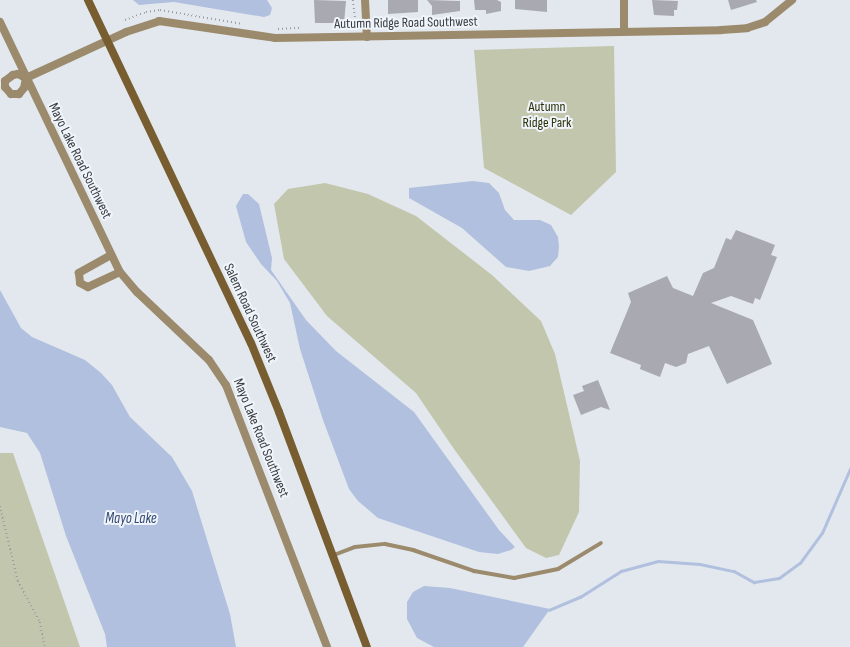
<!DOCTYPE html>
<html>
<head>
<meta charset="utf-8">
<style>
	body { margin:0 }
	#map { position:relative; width:850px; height:647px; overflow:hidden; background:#e2e8ee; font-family:"Sofia Sans Condensed",sans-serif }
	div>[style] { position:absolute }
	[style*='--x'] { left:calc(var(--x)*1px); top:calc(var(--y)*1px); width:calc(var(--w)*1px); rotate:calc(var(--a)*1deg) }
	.green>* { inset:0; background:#c2c6ad }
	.water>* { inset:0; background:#b1c0de }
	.stream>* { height:2.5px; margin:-1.25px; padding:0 1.25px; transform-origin:1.25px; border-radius:1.25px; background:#b1c0de }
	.building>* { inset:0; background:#a9a9b1 }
	.path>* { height:1.5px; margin-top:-0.75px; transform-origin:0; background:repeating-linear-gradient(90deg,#989ca1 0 1px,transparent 0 4px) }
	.service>* { height:4px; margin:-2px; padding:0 2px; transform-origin:2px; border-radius:2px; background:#9c8a6c }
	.minor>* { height:8px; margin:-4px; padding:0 4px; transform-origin:4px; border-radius:4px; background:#9c8a6c }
	.secondary>* { height:8px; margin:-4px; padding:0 4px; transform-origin:4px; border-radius:4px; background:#775d2f }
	span { translate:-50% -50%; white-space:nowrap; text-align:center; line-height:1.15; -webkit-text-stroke:4px #eff5fb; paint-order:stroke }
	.street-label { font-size:14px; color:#393b3e }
	.park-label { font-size:14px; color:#2b3006 }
	.water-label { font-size:15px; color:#334771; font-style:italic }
</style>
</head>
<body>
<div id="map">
	<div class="green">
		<i style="clip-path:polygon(614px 46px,616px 172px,571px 215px,484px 168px,474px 50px)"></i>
		<i style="clip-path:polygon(325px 183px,368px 194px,416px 216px,492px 275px,541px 321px,555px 354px,580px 461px,579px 512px,559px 555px,546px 558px,526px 548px,454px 449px,416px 393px,327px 316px,284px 259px,274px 204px,288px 189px)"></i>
		<i style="clip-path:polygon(0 453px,13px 453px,80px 647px,0 647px)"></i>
	</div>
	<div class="water">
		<i style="clip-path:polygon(133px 0,267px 0,272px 8px,270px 15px,264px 17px,174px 2px,139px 5px)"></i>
		<i style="clip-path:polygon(473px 181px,489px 183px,499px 193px,505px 210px,514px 220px,540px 220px,551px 225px,558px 237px,559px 246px,558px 257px,550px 266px,529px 271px,506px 267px,462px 228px,409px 198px,409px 188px)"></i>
		<i style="clip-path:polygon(243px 194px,248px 194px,259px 204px,272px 258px,271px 270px,306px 320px,336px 351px,414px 412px,499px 530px,515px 547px,511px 550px,498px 554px,479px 552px,378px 518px,358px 501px,349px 489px,323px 420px,300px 349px,290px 303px,277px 281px,261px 264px,246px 242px,236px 206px)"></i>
		<i style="clip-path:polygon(0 290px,21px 328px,32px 337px,85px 360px,101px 373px,112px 385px,130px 417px,172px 457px,192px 491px,230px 614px,236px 647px,107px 647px,105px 634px,66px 536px,40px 453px,27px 433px,0 427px)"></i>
		<i style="clip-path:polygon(424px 586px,450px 588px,550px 609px,523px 647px,434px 647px,417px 638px,407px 619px,407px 602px,413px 592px)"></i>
	</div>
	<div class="stream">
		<i style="--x:549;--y:610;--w:34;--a:-23"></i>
		<i style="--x:580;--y:597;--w:49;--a:-32.4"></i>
		<i style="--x:621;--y:571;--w:38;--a:-15"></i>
		<i style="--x:658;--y:561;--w:42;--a:4.1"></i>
		<i style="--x:700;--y:564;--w:35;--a:12"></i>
		<i style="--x:734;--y:571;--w:23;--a:29"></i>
		<i style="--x:754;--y:582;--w:25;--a:-9"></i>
		<i style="--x:779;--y:578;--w:26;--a:-36"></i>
		<i style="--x:800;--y:563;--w:37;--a:-54"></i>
		<i style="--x:822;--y:533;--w:70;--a:-66.4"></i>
	</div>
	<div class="building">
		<i style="clip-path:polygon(314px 0,346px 1px,344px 23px,315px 23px)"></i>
		<i style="clip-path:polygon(388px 0,418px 0,418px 12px,388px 14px)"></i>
		<i style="clip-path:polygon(427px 0,460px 1px,460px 11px,432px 15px,432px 6px)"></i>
		<i style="clip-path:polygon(474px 0,497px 0,501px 2px,501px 11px,486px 14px,486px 10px,475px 10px)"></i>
		<i style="clip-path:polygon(515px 0,547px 0,547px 12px,515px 9px)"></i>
		<i style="clip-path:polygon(652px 0,678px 1px,677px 10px,674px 10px,674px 16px,654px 15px)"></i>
		<i style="clip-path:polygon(728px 0,756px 0,757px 2px,731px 10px)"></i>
		<i style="clip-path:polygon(736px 230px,775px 245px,771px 255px,777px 257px,760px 300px,755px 298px,753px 304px,731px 296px,711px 303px,753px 320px,772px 364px,727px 384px,709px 346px,688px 354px,686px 363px,676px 367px,665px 363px,660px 377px,640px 369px,641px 365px,610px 353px,631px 302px,628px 293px,667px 276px,673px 288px,693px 296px,703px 273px,714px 268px,726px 238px,731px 240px)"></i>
		<i style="clip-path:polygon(598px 380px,610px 410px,601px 407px,581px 415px,573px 395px,584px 391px,582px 386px)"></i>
	</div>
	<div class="path">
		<i style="--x:353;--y:0;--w:26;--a:83"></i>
		<i style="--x:125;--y:20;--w:22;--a:-21"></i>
		<i style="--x:146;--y:12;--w:14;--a:-8"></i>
		<i style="--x:160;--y:10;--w:84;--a:9.6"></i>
		<i style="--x:278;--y:29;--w:22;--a:-3"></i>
		<i style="--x:0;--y:506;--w:77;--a:76.5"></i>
		<i style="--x:18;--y:581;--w:47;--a:61.8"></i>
		<i style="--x:40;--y:622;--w:25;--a:79"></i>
	</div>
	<div class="service">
		<i style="--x:334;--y:555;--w:22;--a:-21"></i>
		<i style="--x:355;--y:547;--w:30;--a:-6"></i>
		<i style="--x:385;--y:544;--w:29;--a:12"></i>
		<i style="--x:413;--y:550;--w:65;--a:19"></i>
		<i style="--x:474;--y:571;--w:41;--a:9.9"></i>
		<i style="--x:514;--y:578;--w:45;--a:-11.6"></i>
		<i style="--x:558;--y:569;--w:50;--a:-31.2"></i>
	</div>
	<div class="minor">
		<i style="--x:365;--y:0;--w:37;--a:87"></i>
		<i style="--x:624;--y:0;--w:31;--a:90"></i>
		<i style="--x:0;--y:22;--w:277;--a:64.4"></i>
		<i style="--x:120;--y:272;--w:26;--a:50"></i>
		<i style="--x:137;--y:292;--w:99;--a:43.4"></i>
		<i style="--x:209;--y:360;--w:30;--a:56"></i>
		<i style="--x:226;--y:385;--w:281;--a:68.9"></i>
		<i style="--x:18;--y:74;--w:9;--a:27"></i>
		<i style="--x:26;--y:78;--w:10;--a:101"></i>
		<i style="--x:24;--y:88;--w:8;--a:130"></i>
		<i style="--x:19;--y:94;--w:8;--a:180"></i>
		<i style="--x:11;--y:94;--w:9;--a:-131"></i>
		<i style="--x:5;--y:87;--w:6;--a:-90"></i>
		<i style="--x:5;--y:81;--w:10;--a:-37"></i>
		<i style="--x:13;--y:75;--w:5;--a:-11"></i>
		<i style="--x:26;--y:78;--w:110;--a:-24.7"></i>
		<i style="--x:126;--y:32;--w:35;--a:-18"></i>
		<i style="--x:159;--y:21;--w:117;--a:8.3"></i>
		<i style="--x:275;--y:38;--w:446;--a:-1"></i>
		<i style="--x:721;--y:30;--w:26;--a:-4"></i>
		<i style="--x:747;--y:28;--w:19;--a:-18"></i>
		<i style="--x:765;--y:22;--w:35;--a:-39"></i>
		<i style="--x:111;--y:255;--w:37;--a:151"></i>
		<i style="--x:79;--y:273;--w:10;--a:84"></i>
		<i style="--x:80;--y:283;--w:9;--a:27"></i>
		<i style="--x:88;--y:287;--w:35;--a:-25"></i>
	</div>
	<div class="secondary">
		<i style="--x:88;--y:0;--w:380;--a:64.6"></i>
		<i style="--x:251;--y:343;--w:74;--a:67.9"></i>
		<i style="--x:279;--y:412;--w:251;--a:69.5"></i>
	</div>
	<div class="street-label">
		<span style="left:406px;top:23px;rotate:-1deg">Autumn Ridge Road Southwest</span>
		<span style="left:80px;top:161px;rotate:64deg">Mayo Lake Road Southwest</span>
		<span style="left:250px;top:313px;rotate:65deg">Salem Road Southwest</span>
		<span style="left:261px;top:438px;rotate:68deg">Mayo Lake Road Southwest</span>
	</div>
	<div class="park-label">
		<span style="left:547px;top:115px">Autumn<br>Ridge Park</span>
	</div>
	<div class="water-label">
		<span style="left:131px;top:519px">Mayo Lake</span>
	</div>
</div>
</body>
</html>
